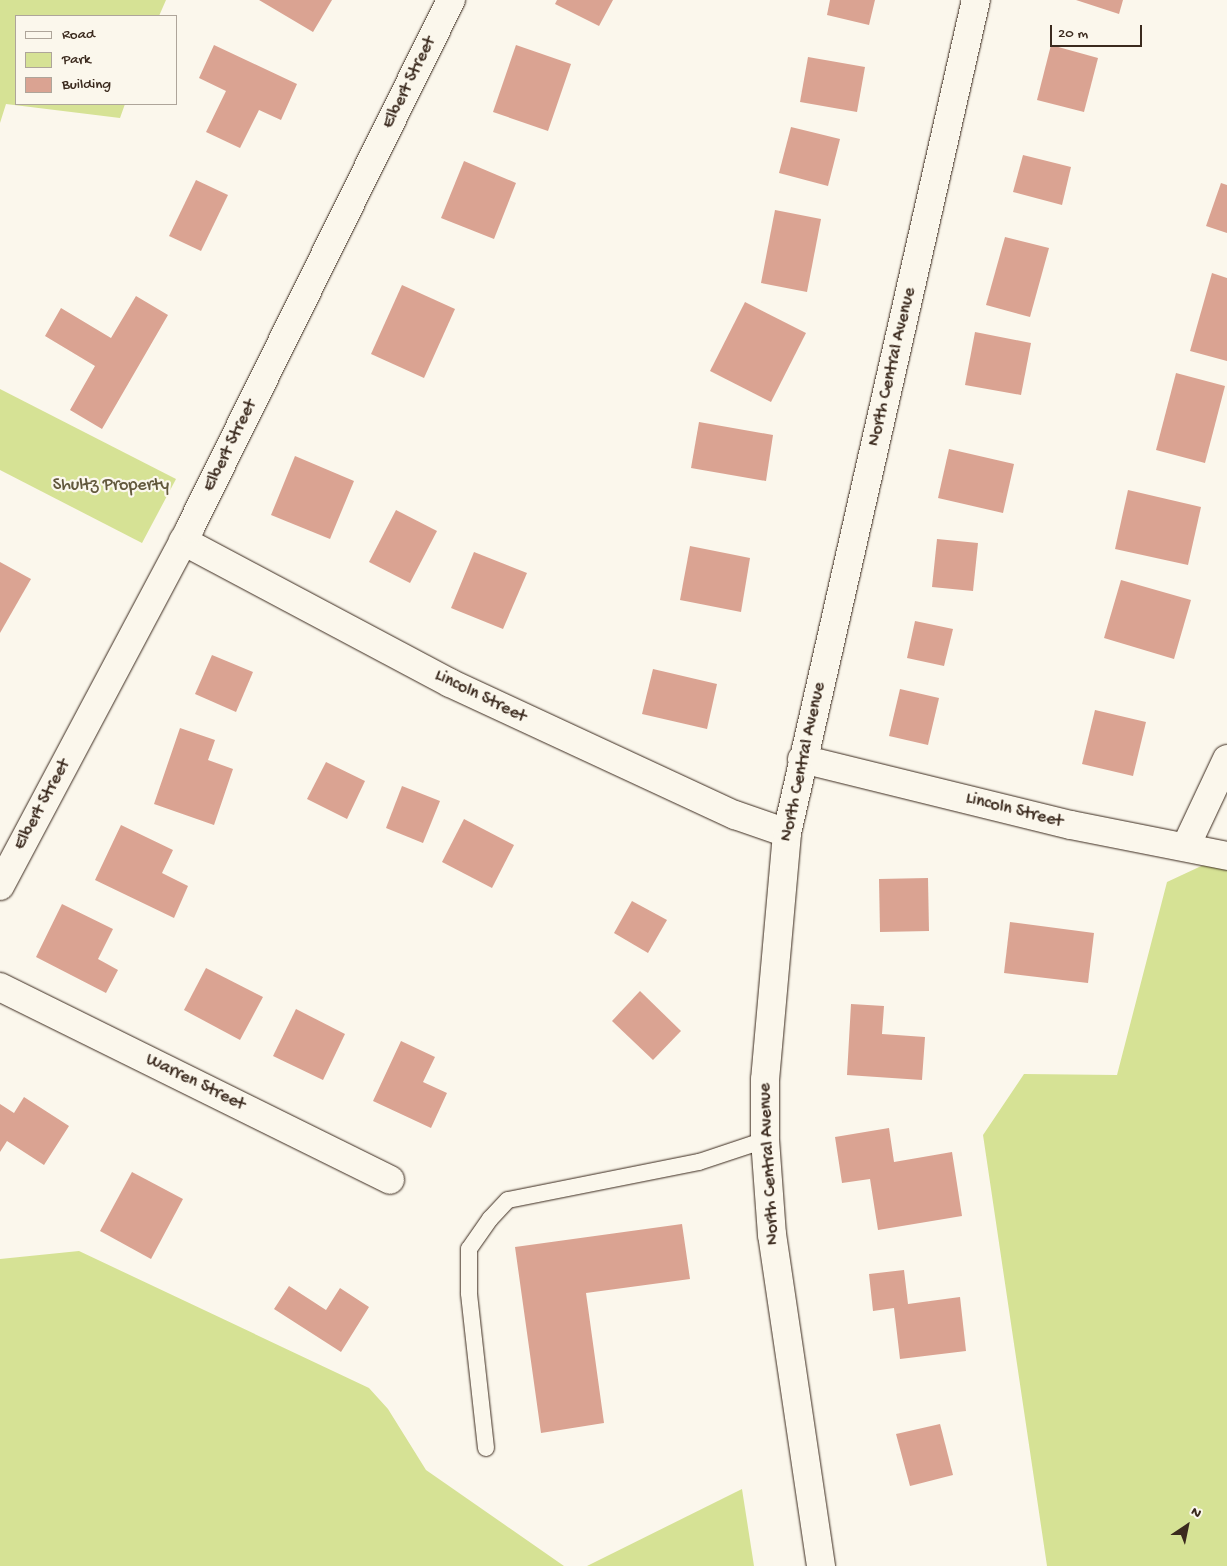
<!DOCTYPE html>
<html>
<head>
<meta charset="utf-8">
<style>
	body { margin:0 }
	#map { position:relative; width:1227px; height:1566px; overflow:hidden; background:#fbf7ec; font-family:"Gochi Hand",sans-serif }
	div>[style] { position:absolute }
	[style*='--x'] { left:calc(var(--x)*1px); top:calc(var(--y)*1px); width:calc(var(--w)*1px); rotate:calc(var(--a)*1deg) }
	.green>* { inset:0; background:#d6e295 }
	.building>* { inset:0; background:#daa392 }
	.roads { filter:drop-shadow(0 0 1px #3b2a1e) drop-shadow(0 0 1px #3b2a1e) }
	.lane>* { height:16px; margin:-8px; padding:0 8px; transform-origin:8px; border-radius:8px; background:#fbf7ec }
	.street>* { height:28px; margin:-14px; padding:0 14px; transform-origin:14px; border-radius:14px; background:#fbf7ec }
	.secondary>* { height:28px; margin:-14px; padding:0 14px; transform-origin:14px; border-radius:14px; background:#fbf7ec }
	span { translate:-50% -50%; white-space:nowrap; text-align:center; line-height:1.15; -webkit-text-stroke:4.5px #fbf7ec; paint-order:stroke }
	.street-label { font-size:18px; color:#3b2a1e }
	.park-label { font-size:18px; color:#62583c }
	.legend { position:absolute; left:15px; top:15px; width:162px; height:90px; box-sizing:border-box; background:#fbf7ec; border:1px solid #aea59a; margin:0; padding:6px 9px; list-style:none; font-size:15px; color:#3b2a1e }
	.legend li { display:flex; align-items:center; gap:10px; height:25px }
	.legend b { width:25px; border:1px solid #aea59a }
	.north { position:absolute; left:1162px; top:1501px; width:50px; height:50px; -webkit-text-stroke:4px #fbf7ec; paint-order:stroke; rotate:34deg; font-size:14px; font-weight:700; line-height:20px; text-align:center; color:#3b2a1e }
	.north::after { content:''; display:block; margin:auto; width:18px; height:22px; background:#3b2a1e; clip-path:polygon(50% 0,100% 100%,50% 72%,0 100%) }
	.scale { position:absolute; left:1050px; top:25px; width:92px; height:22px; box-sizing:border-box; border:2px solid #3b2a1e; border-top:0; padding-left:6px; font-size:15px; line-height:18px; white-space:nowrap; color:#3b2a1e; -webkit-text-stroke:4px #fbf7ec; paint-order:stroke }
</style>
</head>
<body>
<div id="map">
	<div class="green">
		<i style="clip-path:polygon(0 0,166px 0,159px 16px,16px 16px,16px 104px,125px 104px,120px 118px,6px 104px,0 123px)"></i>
		<i style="clip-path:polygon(0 389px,176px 479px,142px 543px,0 470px)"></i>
		<i style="clip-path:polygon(1227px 854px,1227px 1566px,1047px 1566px,983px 1135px,1024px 1074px,1117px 1075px,1167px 882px)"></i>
		<i style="clip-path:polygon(79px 1251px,369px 1388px,388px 1409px,426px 1470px,564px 1566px,0 1566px,0 1259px)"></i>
		<i style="clip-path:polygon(742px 1489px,754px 1566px,587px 1566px)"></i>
	</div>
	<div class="building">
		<i style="clip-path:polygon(259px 0,332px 0,313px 32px)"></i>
		<i style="clip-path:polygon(557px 0,613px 0,599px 26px,555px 4px)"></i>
		<i style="clip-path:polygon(830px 0,875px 0,869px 25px,827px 15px)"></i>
		<i style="clip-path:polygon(1076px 0,1123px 0,1119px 14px)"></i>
		<i style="clip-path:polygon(214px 45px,297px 84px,281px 120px,259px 110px,240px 148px,206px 132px,226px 91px,199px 78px)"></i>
		<i style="clip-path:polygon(516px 45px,571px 64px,548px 131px,493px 112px)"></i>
		<i style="clip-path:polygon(1051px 45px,1098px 58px,1084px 112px,1037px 100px)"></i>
		<i style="clip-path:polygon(808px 57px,865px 67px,857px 112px,800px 102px)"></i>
		<i style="clip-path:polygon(791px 127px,840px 139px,828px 186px,779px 173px)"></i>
		<i style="clip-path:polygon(1023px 155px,1071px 167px,1062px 205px,1013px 192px)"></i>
		<i style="clip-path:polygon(464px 161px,516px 183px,494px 239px,441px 218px)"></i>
		<i style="clip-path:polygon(196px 180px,228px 195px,201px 251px,169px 236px)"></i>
		<i style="clip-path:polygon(1221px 183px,1227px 185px,1227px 233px,1206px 226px)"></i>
		<i style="clip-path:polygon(775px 210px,821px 219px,807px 292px,761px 283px)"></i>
		<i style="clip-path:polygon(1005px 237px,1049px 248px,1030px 317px,986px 305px)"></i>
		<i style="clip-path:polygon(1212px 273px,1227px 278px,1227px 361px,1190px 351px)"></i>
		<i style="clip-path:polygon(402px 285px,455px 309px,424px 378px,371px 354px)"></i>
		<i style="clip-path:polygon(136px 296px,168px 315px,102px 429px,70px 410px,95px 366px,45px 336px,61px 308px,111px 338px)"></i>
		<i style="clip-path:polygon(745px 302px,806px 333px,771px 402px,710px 371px)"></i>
		<i style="clip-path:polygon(975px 332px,1031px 343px,1021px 395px,965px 385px)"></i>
		<i style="clip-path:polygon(1176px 373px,1225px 386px,1205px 463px,1156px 450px)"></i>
		<i style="clip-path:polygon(699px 422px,773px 435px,766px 481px,691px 468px)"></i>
		<i style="clip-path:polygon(949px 449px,1014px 464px,1003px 513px,938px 498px)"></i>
		<i style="clip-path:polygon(295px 456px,354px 481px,330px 539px,271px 515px)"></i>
		<i style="clip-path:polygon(1128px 490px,1201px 507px,1188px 565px,1115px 549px)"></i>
		<i style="clip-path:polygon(396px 510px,437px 531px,410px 583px,369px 562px)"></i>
		<i style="clip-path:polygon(937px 539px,978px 543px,973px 591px,932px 587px)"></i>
		<i style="clip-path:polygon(690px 546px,750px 558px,741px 612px,680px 600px)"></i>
		<i style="clip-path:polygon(474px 552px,527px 573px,503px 629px,451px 608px)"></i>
		<i style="clip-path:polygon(0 562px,31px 579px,0 633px)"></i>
		<i style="clip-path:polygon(1121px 580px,1191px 600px,1174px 659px,1104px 638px)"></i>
		<i style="clip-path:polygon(915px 621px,953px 629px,944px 666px,907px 658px)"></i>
		<i style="clip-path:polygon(212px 655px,253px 672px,236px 712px,195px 694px)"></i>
		<i style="clip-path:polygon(653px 669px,717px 684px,707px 729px,642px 714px)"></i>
		<i style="clip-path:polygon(900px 689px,939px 698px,928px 745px,889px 736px)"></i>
		<i style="clip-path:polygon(1095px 710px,1146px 722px,1133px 776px,1082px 764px)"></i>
		<i style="clip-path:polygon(180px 728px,215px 740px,208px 760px,233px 769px,214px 825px,154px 804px)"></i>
		<i style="clip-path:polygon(326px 762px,365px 781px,347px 819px,307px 799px)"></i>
		<i style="clip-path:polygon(402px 786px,440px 801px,423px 843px,386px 828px)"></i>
		<i style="clip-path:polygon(464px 819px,514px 845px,492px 888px,442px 862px)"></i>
		<i style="clip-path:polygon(121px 825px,173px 850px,162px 873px,188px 886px,174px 918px,95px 880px)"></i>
		<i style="clip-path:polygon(928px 878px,929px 931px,880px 932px,879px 879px)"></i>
		<i style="clip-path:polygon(632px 901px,667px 920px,648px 953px,614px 933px)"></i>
		<i style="clip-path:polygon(62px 904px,113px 929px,98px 959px,118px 970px,106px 993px,36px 957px)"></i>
		<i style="clip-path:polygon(1010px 922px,1094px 933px,1088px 983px,1004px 973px)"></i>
		<i style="clip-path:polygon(206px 968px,263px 997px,240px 1040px,184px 1010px)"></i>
		<i style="clip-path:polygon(640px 991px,681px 1031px,653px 1060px,612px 1021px)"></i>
		<i style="clip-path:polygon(851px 1004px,884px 1006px,882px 1034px,925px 1037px,922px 1080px,847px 1075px)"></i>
		<i style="clip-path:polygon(296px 1009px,345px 1034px,323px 1080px,273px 1056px)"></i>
		<i style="clip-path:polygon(401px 1041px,435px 1057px,423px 1082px,447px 1093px,431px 1128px,373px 1101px)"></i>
		<i style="clip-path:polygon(24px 1097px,69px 1126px,44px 1165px,7px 1141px,0 1152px,0 1104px,14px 1113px)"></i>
		<i style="clip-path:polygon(889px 1128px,894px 1162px,952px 1152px,962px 1216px,878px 1230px,870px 1179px,842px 1183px,835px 1137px)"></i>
		<i style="clip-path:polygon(132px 1172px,183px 1199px,151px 1259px,100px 1231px)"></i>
		<i style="clip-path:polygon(682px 1224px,690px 1279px,586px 1293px,604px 1423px,541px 1433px,515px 1247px)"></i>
		<i style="clip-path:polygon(904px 1270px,908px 1304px,960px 1297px,966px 1351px,900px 1359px,894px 1308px,873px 1311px,869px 1274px)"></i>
		<i style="clip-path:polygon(289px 1286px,326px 1310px,340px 1288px,369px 1307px,341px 1352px,274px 1309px)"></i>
		<i style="clip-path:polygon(940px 1424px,953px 1475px,910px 1486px,896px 1434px)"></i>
	</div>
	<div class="roads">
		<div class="lane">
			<i style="--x:486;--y:1448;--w:156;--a:-96.3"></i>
			<i style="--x:469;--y:1293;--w:44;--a:-90"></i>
			<i style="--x:469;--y:1249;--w:37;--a:-55"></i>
			<i style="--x:490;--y:1219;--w:26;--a:-47"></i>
			<i style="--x:508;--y:1200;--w:195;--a:-11.3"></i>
			<i style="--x:699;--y:1162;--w:70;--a:-18.4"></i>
		</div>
		<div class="street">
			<i style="--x:183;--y:541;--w:302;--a:28"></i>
			<i style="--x:450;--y:683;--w:314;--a:24.9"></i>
			<i style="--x:735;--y:815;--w:55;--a:19.1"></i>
			<i style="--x:802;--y:759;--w:277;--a:13.8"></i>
			<i style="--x:1071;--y:825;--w:159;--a:11.2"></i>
			<i style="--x:1186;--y:846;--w:96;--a:-64.8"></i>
			<i style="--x:0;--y:886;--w:405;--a:-62"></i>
			<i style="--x:190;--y:528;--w:589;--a:-63.7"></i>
			<i style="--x:0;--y:987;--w:435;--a:26.3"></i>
		</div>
		<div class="secondary">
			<i style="--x:821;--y:1566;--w:335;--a:-98.4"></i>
			<i style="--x:772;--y:1235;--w:95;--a:-94.2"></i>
			<i style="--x:765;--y:1140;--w:60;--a:-90"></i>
			<i style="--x:765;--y:1080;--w:248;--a:-84.9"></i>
			<i style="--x:787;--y:833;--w:854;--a:-77.22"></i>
		</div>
	</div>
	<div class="street-label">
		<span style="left:410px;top:83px;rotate:-64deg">Elbert Street</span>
		<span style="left:893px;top:367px;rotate:-77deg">North Central Avenue</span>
		<span style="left:231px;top:446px;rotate:-64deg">Elbert Street</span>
		<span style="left:480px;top:697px;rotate:26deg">Lincoln Street</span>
		<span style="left:804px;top:762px;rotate:-78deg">North Central Avenue</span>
		<span style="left:43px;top:805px;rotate:-62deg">Elbert Street</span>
		<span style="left:1014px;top:811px;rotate:14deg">Lincoln Street</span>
		<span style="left:195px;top:1083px;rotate:26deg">Warren Street</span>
		<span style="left:770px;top:1164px;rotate:-93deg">North Central Avenue</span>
	</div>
	<div class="park-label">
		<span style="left:111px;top:486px">Shultz Property</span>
	</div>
	<ul class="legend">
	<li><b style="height:6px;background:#fbf7ec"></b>Road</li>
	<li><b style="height:14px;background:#d6e295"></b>Park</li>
	<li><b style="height:14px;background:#daa392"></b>Building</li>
	</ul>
	<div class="north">N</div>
	<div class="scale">20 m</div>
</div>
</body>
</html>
